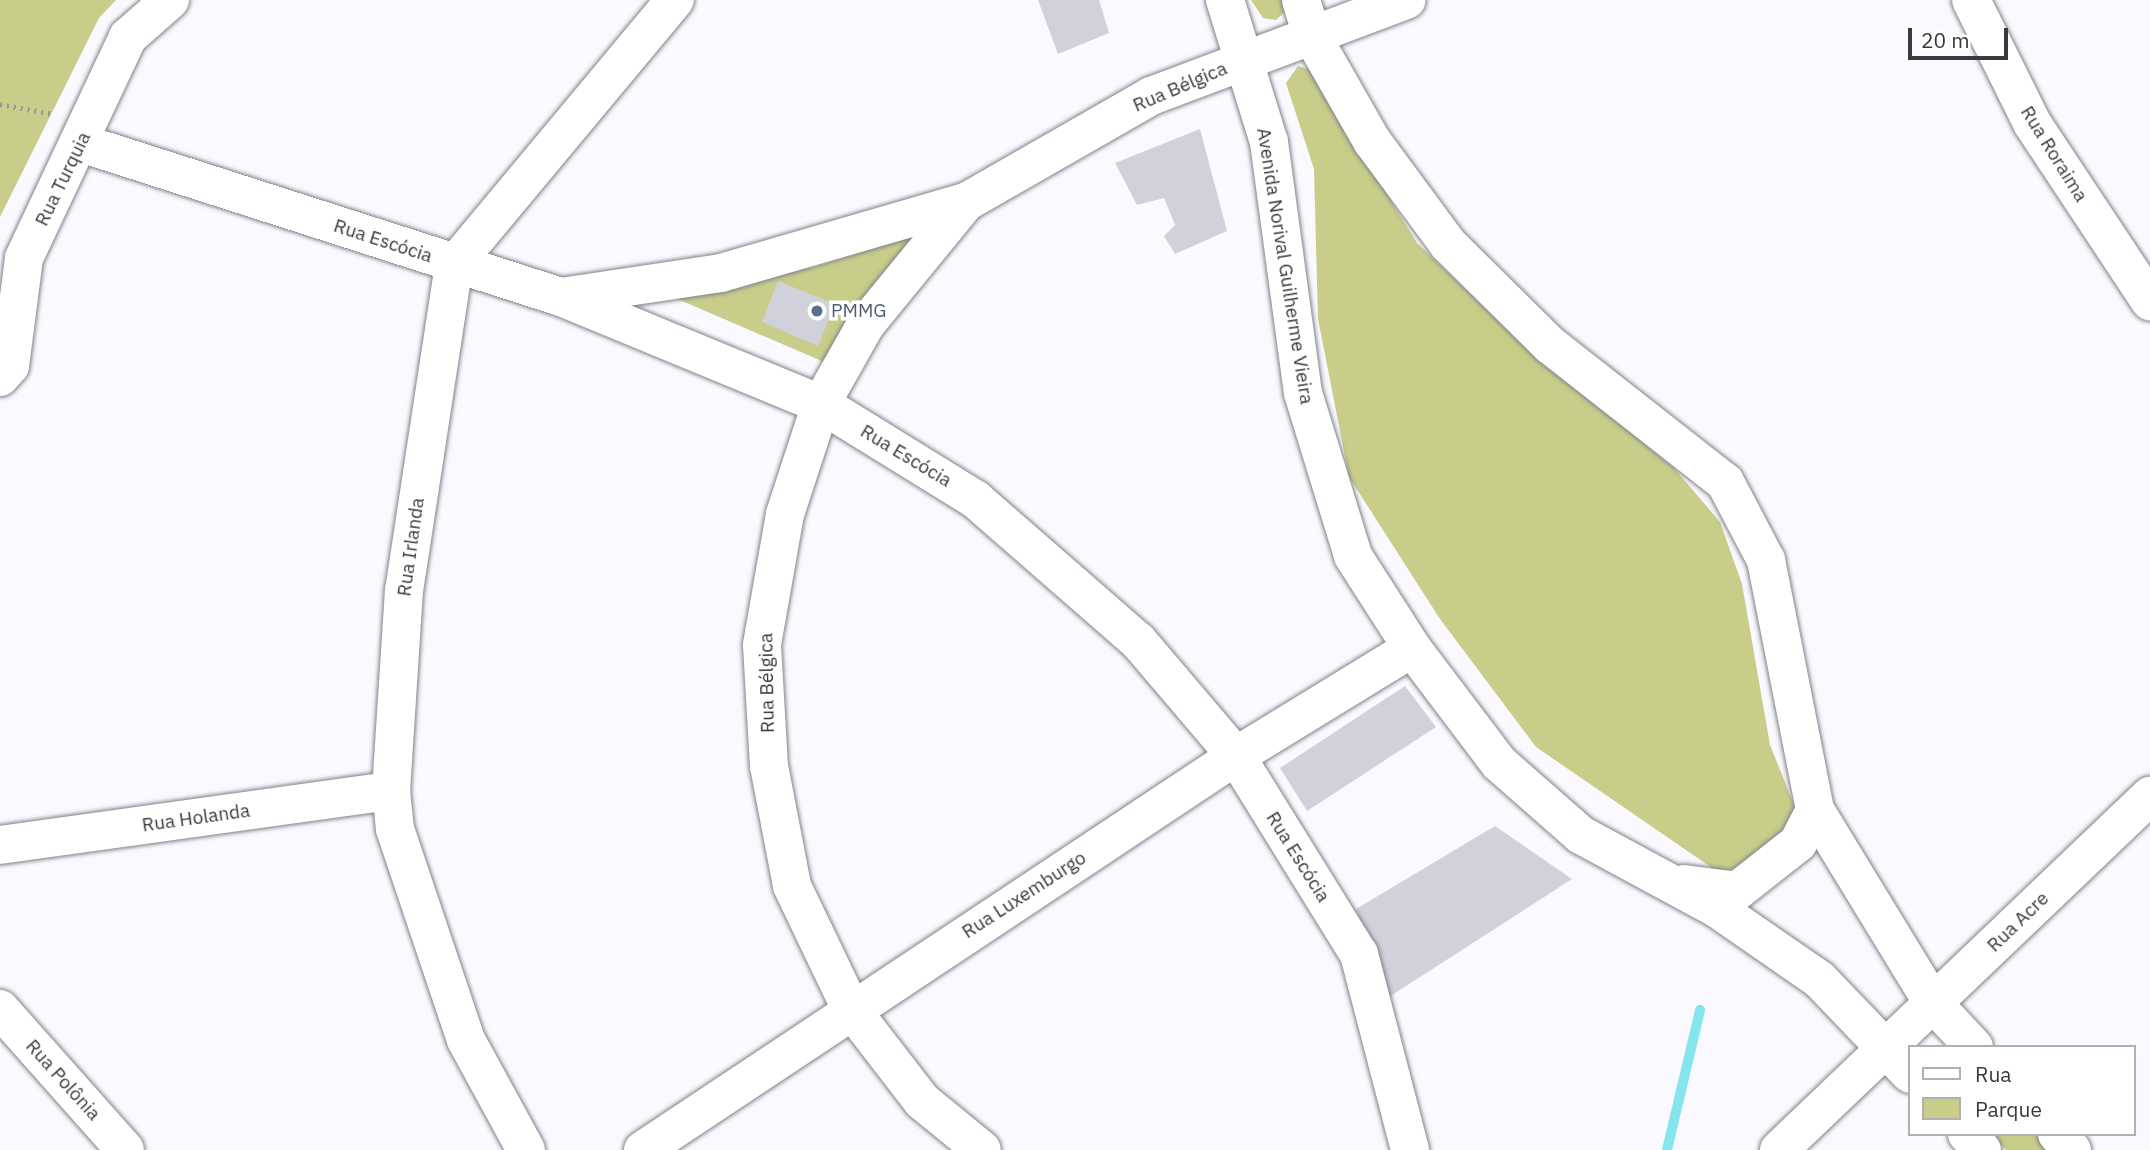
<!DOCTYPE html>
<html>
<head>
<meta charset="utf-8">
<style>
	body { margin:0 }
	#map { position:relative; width:2150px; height:1150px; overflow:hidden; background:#f9f9ff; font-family:"IBM Plex Sans",sans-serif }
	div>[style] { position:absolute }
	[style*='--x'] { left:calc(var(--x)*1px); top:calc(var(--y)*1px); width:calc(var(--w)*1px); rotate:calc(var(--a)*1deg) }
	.green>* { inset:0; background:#c8cd8a }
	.stream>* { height:10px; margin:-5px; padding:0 5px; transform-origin:5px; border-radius:5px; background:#85e5ed }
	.building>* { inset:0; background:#d0d1da }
	.path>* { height:4.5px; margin-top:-2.25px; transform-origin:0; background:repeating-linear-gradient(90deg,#96969b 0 2px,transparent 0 7px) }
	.roads { filter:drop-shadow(0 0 2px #818189) drop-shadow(0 0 2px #818189) }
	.minor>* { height:38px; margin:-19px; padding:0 19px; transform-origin:19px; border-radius:19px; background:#fff }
	.dots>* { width:19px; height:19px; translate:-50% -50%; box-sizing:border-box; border:4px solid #fff; border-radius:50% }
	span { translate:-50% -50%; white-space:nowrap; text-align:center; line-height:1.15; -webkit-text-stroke:7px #fff; paint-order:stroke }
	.street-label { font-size:19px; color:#3a3a3e }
	.service-label { font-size:19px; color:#4e5e75 }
	.left { translate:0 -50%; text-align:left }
	.legend { position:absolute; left:1908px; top:1045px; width:228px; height:91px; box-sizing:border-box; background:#fff; border:2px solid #b0b0b2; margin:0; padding:9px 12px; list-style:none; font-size:21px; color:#3a3a3e }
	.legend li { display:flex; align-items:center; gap:14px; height:35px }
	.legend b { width:35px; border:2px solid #b0b0b2 }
	.scale { position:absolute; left:1908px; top:28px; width:100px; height:32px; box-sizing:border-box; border:4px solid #3a3a3e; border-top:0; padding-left:9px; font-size:21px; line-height:24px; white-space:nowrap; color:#3a3a3e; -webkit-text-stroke:5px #fff; paint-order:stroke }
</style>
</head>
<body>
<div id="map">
	<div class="green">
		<i style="clip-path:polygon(0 0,116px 0,99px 18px,0 217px)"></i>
		<i style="clip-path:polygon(1251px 0,1285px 0,1288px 9px,1276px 20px,1263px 18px)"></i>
		<i style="clip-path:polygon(1298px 66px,1311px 70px,1417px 243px,1524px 345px,1674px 468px,1720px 522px,1742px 584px,1770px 745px,1795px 807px,1780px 837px,1753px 864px,1718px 872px,1536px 747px,1440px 619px,1349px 477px,1318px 319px,1314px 169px,1286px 83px)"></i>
		<i style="clip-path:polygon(913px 236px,824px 362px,666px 294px,815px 267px)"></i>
		<i style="clip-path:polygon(1991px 1134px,2036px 1134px,2051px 1150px,2006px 1150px)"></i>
	</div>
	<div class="stream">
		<i style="--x:1667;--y:1150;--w:144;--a:-76.7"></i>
	</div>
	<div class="building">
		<i style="clip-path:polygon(1038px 0,1099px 0,1109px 33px,1058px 54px)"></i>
		<i style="clip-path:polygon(1200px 129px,1227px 231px,1175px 254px,1164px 236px,1175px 225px,1164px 198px,1137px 205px,1115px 163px)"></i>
		<i style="clip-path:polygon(778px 281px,835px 304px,818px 346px,762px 322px)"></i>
		<i style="clip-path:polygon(1405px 686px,1436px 727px,1307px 811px,1280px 768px)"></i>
		<i style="clip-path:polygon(1495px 826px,1572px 879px,1389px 997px,1356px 909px)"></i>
	</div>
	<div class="path">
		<i style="--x:0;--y:104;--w:54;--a:10.7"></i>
	</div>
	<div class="roads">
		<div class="minor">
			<i style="--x:1225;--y:0;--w:149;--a:72.8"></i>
			<i style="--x:1269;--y:142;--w:253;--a:82.3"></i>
			<i style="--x:1303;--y:393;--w:170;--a:72.9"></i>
			<i style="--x:1353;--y:556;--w:109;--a:57.3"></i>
			<i style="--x:1412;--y:648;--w:144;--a:52.9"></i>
			<i style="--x:1499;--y:763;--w:109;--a:41.3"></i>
			<i style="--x:1581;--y:835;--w:153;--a:28.4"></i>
			<i style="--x:1716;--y:908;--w:126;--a:34.7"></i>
			<i style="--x:1820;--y:980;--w:130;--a:46.2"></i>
			<i style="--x:1301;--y:0;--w:38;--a:73"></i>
			<i style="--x:1312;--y:36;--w:121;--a:60.3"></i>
			<i style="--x:1372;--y:141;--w:128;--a:53.6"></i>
			<i style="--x:1448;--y:244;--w:144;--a:44.7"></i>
			<i style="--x:1550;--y:345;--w:222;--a:38.1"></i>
			<i style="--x:1725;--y:482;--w:88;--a:62.3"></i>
			<i style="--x:1766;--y:560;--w:255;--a:78.9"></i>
			<i style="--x:1815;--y:810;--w:226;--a:58.6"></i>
			<i style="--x:1933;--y:1003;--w:60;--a:47"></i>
			<i style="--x:1971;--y:0;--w:137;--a:63.6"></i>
			<i style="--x:2032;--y:123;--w:214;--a:56.5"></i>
			<i style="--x:81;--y:143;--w:504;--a:17.79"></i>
			<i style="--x:561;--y:297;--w:281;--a:22.4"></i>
			<i style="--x:821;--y:404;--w:181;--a:31.7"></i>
			<i style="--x:975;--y:499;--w:216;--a:41.1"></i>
			<i style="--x:1138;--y:641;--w:151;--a:49.6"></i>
			<i style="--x:1236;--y:756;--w:233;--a:58.2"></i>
			<i style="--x:1359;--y:954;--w:203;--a:75.4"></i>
			<i style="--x:966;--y:202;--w:158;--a:129.3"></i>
			<i style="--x:866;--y:324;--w:92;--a:119.4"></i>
			<i style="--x:821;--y:404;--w:116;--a:108.1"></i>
			<i style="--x:785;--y:514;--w:133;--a:100"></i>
			<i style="--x:762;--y:645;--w:121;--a:86.7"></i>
			<i style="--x:769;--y:766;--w:122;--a:79.1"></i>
			<i style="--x:792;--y:886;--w:136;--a:64.4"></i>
			<i style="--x:851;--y:1009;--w:116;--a:52.3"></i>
			<i style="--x:922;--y:1101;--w:77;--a:39.2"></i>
			<i style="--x:561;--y:297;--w:162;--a:-8.5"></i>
			<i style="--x:721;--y:273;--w:255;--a:-16.2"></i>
			<i style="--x:966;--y:202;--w:213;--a:-29.8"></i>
			<i style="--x:1151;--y:96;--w:273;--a:-20.6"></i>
			<i style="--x:0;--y:377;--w:15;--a:-48"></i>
			<i style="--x:10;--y:366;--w:109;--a:-82.6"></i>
			<i style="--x:24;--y:258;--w:244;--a:-64.8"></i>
			<i style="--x:128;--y:37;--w:56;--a:-41.4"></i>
			<i style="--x:0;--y:845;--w:395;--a:-7.9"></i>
			<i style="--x:1684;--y:884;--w:53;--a:7.5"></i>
			<i style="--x:1737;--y:891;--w:78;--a:-38.2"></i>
			<i style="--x:1798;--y:843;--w:37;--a:-63"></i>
			<i style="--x:0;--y:1009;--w:188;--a:48.4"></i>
			<i style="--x:1967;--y:1134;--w:22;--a:47"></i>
			<i style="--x:2057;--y:1134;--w:22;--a:47"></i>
			<i style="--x:526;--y:1150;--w:125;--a:-118.6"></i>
			<i style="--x:466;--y:1040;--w:223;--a:-108.6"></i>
			<i style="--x:395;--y:829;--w:38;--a:-96"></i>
			<i style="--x:391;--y:791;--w:200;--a:-86.3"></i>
			<i style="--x:404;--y:591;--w:330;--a:-81.3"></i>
			<i style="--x:454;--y:265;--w:345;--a:-50.2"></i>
			<i style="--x:643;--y:1150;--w:712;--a:-33.6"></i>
			<i style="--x:1236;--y:756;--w:206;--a:-31.5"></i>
			<i style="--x:1779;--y:1150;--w:513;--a:-43.66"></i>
		</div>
	</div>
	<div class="dots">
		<i style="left:817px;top:311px;background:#5c6f8a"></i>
	</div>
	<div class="street-label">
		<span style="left:1180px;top:87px;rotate:-23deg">Rua Bélgica</span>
		<span style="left:2054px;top:154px;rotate:58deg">Rua Roraima</span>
		<span style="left:63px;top:179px;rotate:-64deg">Rua Turquia</span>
		<span style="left:383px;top:241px;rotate:18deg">Rua Escócia</span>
		<span style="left:1285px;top:266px;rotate:81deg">Avenida Norival Guilherme Vieira</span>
		<span style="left:906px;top:456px;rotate:31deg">Rua Escócia</span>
		<span style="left:411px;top:547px;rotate:-82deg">Rua Irlanda</span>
		<span style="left:767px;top:683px;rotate:-91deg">Rua Bélgica</span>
		<span style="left:196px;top:818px;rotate:-8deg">Rua Holanda</span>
		<span style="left:1298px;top:857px;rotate:58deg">Rua Escócia</span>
		<span style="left:1024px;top:895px;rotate:-33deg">Rua Luxemburgo</span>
		<span style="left:2018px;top:922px;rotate:-44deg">Rua Acre</span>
		<span style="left:63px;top:1080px;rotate:48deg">Rua Polônia</span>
	</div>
	<div class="service-label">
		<span class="left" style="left:831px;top:311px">PMMG</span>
	</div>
	<ul class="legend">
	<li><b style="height:9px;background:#fff"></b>Rua</li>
	<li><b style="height:19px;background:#c8cd8a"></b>Parque</li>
	</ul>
	<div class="scale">20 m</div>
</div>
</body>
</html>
